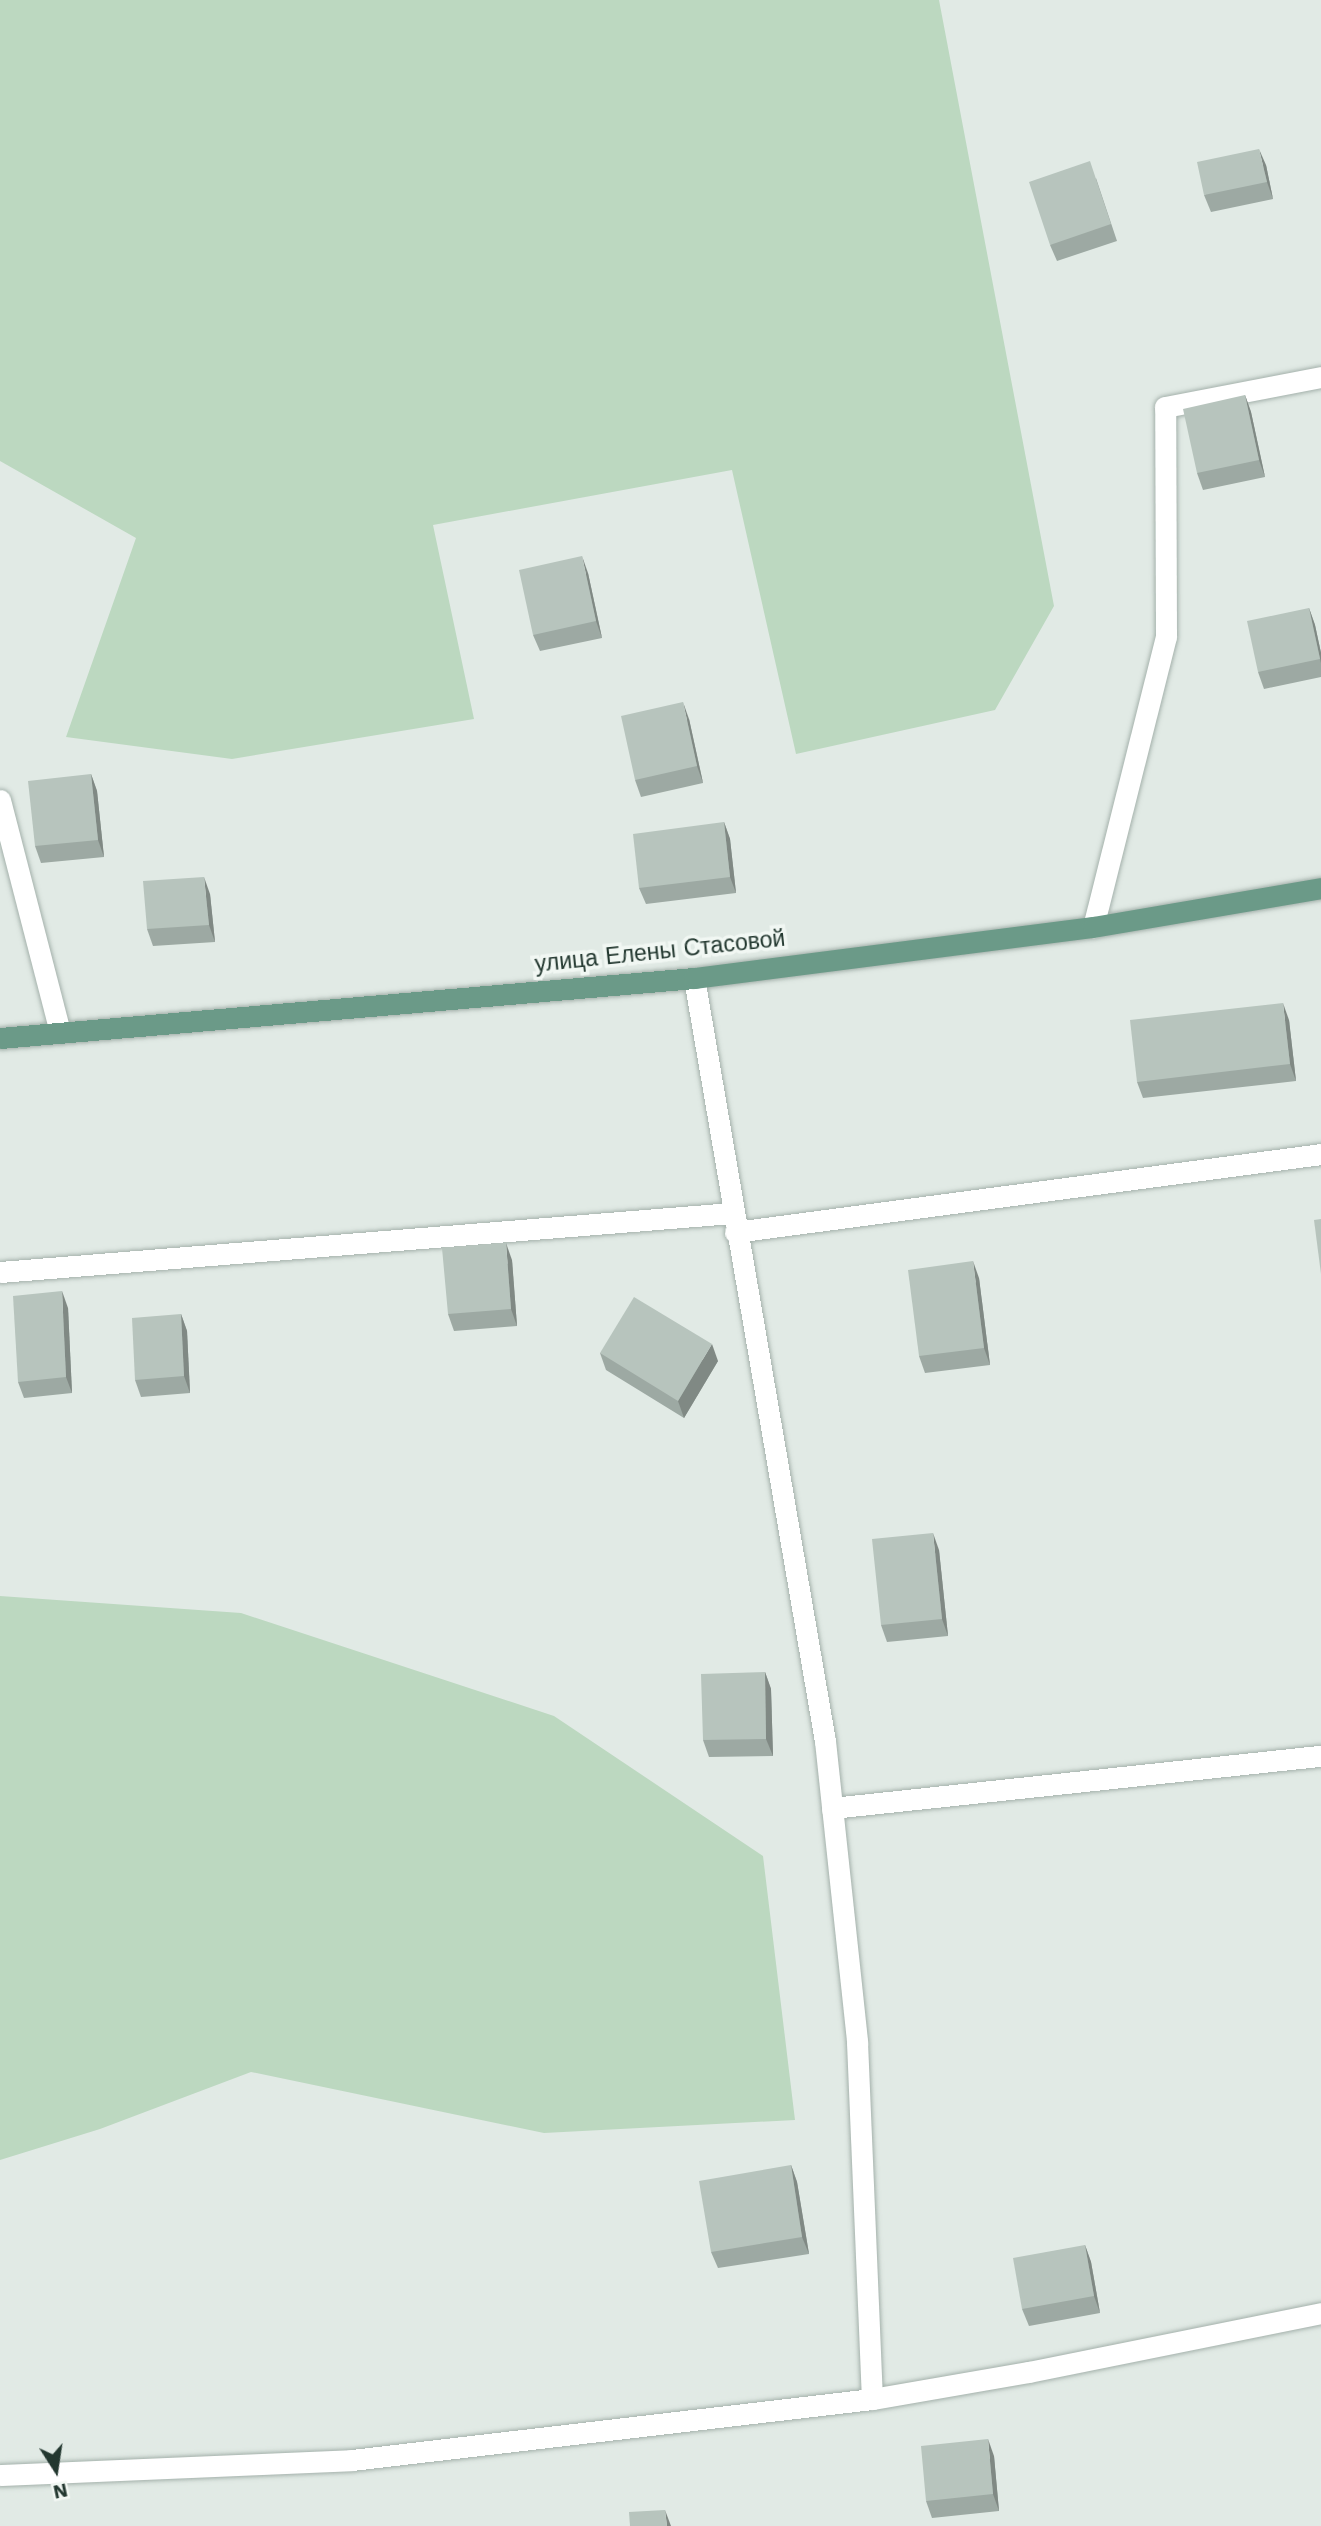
<!DOCTYPE html>
<html>
<head>
<meta charset="utf-8">
<style>
	body { margin:0 }
	#map { position:relative; width:1321px; height:2526px; overflow:hidden; background:#e1eae5; font-family:"Work Sans",sans-serif }
	div>[style] { position:absolute }
	[style*='--x'] { left:calc(var(--x)*1px); top:calc(var(--y)*1px); width:calc(var(--w)*1px); rotate:calc(var(--a)*1deg) }
	.green>* { inset:0; background:#bcd8c0 }
	.roads { filter:drop-shadow(0 0 2px #a4b1ab) drop-shadow(0 0 2px #a4b1ab) }
	.minor>* { height:21px; margin:-10.5px; padding:0 10.5px; transform-origin:10.5px; border-radius:10.5px; background:#fff }
	.major>* { height:21px; margin:-10.5px; padding:0 10.5px; transform-origin:10.5px; border-radius:10.5px; background:#6b9a88 }
	.wall>* { inset:0; background:#9da9a3 }
	.shaded-wall>* { inset:0; background:#808984 }
	.building>* { inset:0; background:#b7c4bd }
	span { translate:-50% -50%; white-space:nowrap; text-align:center; line-height:1.15; -webkit-text-stroke:7px #f1f7f3; paint-order:stroke }
	.street-label { font-size:23px; color:#233830 }
	.north { position:absolute; left:21px; top:2435px; width:70px; height:70px; -webkit-text-stroke:5px #f1f7f3; paint-order:stroke; rotate:168deg; font-size:19px; font-weight:700; line-height:28px; text-align:center; color:#233830 }
	.north::after { content:''; display:block; margin:auto; width:24px; height:32px; background:#233830; clip-path:polygon(50% 0,100% 100%,50% 72%,0 100%) }
</style>
</head>
<body>
<div id="map">
	<div class="green">
		<i style="clip-path:polygon(0 0,939px 0,1054px 606px,995px 710px,796px 754px,732px 470px,433px 525px,474px 719px,232px 759px,66px 737px,136px 538px,0 461px)"></i>
		<i style="clip-path:polygon(0 1596px,241px 1613px,554px 1716px,763px 1856px,795px 2120px,544px 2133px,251px 2072px,100px 2129px,0 2160px)"></i>
	</div>
	<div class="roads">
		<div class="minor">
			<i style="--x:0;--y:800;--w:240;--a:75.5"></i>
			<i style="--x:1093;--y:927;--w:299;--a:-75.9"></i>
			<i style="--x:1166;--y:637;--w:230;--a:-90.2"></i>
			<i style="--x:1165;--y:407;--w:159;--a:-10.9"></i>
			<i style="--x:694;--y:978;--w:774;--a:80.26"></i>
			<i style="--x:825;--y:1741;--w:303;--a:83.9"></i>
			<i style="--x:857;--y:2042;--w:357;--a:87.6"></i>
			<i style="--x:735;--y:1232;--w:591;--a:-7.58"></i>
			<i style="--x:0;--y:1272;--w:734;--a:-4.61"></i>
			<i style="--x:832;--y:1808;--w:492;--a:-6.1"></i>
			<i style="--x:0;--y:2475;--w:352;--a:-2.4"></i>
			<i style="--x:352;--y:2460;--w:524;--a:-6.69"></i>
			<i style="--x:872;--y:2399;--w:159;--a:-9.8"></i>
			<i style="--x:1029;--y:2372;--w:298;--a:-11.4"></i>
		</div>
		<div class="major">
			<i style="--x:0;--y:1038;--w:697;--a:-4.94"></i>
			<i style="--x:694;--y:978;--w:402;--a:-7.3"></i>
			<i style="--x:1093;--y:927;--w:231;--a:-9.7"></i>
		</div>
	</div>
	<div class="wall">
		<i style="clip-path:polygon(1266px 165px,1273px 199px,1211px 212px,1204px 195px)"></i>
		<i style="clip-path:polygon(1096px 178px,1117px 241px,1057px 261px,1050px 245px)"></i>
		<i style="clip-path:polygon(1245px 395px,1251px 412px,1265px 477px,1203px 490px,1197px 473px)"></i>
		<i style="clip-path:polygon(588px 573px,602px 638px,540px 651px,533px 635px)"></i>
		<i style="clip-path:polygon(1309px 608px,1315px 625px,1321px 653px,1321px 677px,1264px 689px,1258px 672px)"></i>
		<i style="clip-path:polygon(689px 719px,703px 783px,641px 797px,635px 780px)"></i>
		<i style="clip-path:polygon(91px 774px,97px 791px,104px 857px,41px 863px,35px 846px)"></i>
		<i style="clip-path:polygon(724px 822px,730px 839px,736px 893px,646px 904px,639px 888px)"></i>
		<i style="clip-path:polygon(210px 894px,215px 942px,153px 946px,147px 929px)"></i>
		<i style="clip-path:polygon(1289px 1020px,1296px 1081px,1143px 1098px,1137px 1082px)"></i>
		<i style="clip-path:polygon(512px 1260px,517px 1326px,454px 1331px,448px 1314px)"></i>
		<i style="clip-path:polygon(979px 1278px,990px 1365px,925px 1373px,919px 1356px)"></i>
		<i style="clip-path:polygon(68px 1308px,72px 1393px,24px 1398px,18px 1382px)"></i>
		<i style="clip-path:polygon(181px 1314px,187px 1331px,190px 1393px,141px 1397px,135px 1380px)"></i>
		<i style="clip-path:polygon(600px 1353px,718px 1361px,684px 1418px,606px 1370px)"></i>
		<i style="clip-path:polygon(939px 1550px,948px 1636px,887px 1642px,881px 1625px)"></i>
		<i style="clip-path:polygon(765px 1672px,771px 1689px,773px 1756px,709px 1757px,703px 1740px)"></i>
		<i style="clip-path:polygon(791px 2165px,797px 2182px,809px 2254px,718px 2268px,711px 2252px)"></i>
		<i style="clip-path:polygon(1085px 2245px,1091px 2262px,1100px 2313px,1029px 2326px,1022px 2309px)"></i>
		<i style="clip-path:polygon(994px 2456px,999px 2511px,932px 2518px,926px 2501px)"></i>
	</div>
	<div class="shaded-wall">
		<i style="clip-path:polygon(1259px 149px,1266px 165px,1273px 199px,1267px 182px)"></i>
		<i style="clip-path:polygon(1245px 395px,1251px 412px,1265px 477px,1259px 460px)"></i>
		<i style="clip-path:polygon(582px 556px,588px 573px,602px 638px,596px 621px)"></i>
		<i style="clip-path:polygon(1309px 608px,1315px 625px,1321px 653px,1321px 663px)"></i>
		<i style="clip-path:polygon(683px 702px,689px 719px,703px 783px,697px 766px)"></i>
		<i style="clip-path:polygon(91px 774px,97px 791px,104px 857px,98px 840px)"></i>
		<i style="clip-path:polygon(724px 822px,730px 839px,736px 893px,730px 877px)"></i>
		<i style="clip-path:polygon(204px 877px,210px 894px,215px 942px,209px 925px)"></i>
		<i style="clip-path:polygon(1283px 1003px,1289px 1020px,1296px 1081px,1290px 1064px)"></i>
		<i style="clip-path:polygon(506px 1243px,512px 1260px,517px 1326px,511px 1309px)"></i>
		<i style="clip-path:polygon(973px 1261px,979px 1278px,990px 1365px,984px 1348px)"></i>
		<i style="clip-path:polygon(62px 1291px,68px 1308px,72px 1393px,66px 1377px)"></i>
		<i style="clip-path:polygon(181px 1314px,187px 1331px,190px 1393px,184px 1376px)"></i>
		<i style="clip-path:polygon(712px 1344px,718px 1361px,684px 1418px,678px 1401px)"></i>
		<i style="clip-path:polygon(933px 1533px,939px 1550px,948px 1636px,942px 1619px)"></i>
		<i style="clip-path:polygon(765px 1672px,771px 1689px,773px 1756px,766px 1739px)"></i>
		<i style="clip-path:polygon(791px 2165px,797px 2182px,809px 2254px,802px 2237px)"></i>
		<i style="clip-path:polygon(1085px 2245px,1091px 2262px,1100px 2313px,1094px 2296px)"></i>
		<i style="clip-path:polygon(988px 2439px,994px 2456px,999px 2511px,993px 2494px)"></i>
		<i style="clip-path:polygon(665px 2510px,671px 2526px,667px 2526px)"></i>
	</div>
	<div class="building">
		<i style="clip-path:polygon(1259px 149px,1267px 182px,1204px 195px,1197px 162px)"></i>
		<i style="clip-path:polygon(1090px 161px,1111px 224px,1050px 245px,1029px 182px)"></i>
		<i style="clip-path:polygon(1245px 395px,1259px 460px,1197px 473px,1183px 409px)"></i>
		<i style="clip-path:polygon(582px 556px,596px 621px,533px 635px,519px 570px)"></i>
		<i style="clip-path:polygon(1309px 608px,1320px 659px,1258px 672px,1247px 621px)"></i>
		<i style="clip-path:polygon(683px 702px,697px 766px,635px 780px,621px 716px)"></i>
		<i style="clip-path:polygon(91px 774px,98px 840px,35px 846px,28px 781px)"></i>
		<i style="clip-path:polygon(724px 822px,730px 877px,639px 888px,633px 834px)"></i>
		<i style="clip-path:polygon(204px 877px,209px 925px,147px 929px,143px 881px)"></i>
		<i style="clip-path:polygon(1283px 1003px,1290px 1064px,1137px 1082px,1130px 1020px)"></i>
		<i style="clip-path:polygon(1321px 1219px,1321px 1274px,1314px 1220px)"></i>
		<i style="clip-path:polygon(506px 1243px,511px 1309px,448px 1314px,442px 1248px)"></i>
		<i style="clip-path:polygon(973px 1261px,984px 1348px,919px 1356px,908px 1270px)"></i>
		<i style="clip-path:polygon(62px 1291px,66px 1377px,18px 1382px,13px 1296px)"></i>
		<i style="clip-path:polygon(634px 1297px,712px 1344px,678px 1401px,600px 1353px)"></i>
		<i style="clip-path:polygon(181px 1314px,184px 1376px,135px 1380px,132px 1318px)"></i>
		<i style="clip-path:polygon(933px 1533px,942px 1619px,881px 1625px,872px 1539px)"></i>
		<i style="clip-path:polygon(765px 1672px,766px 1739px,703px 1740px,701px 1674px)"></i>
		<i style="clip-path:polygon(791px 2165px,802px 2237px,711px 2252px,699px 2181px)"></i>
		<i style="clip-path:polygon(1085px 2245px,1094px 2296px,1022px 2309px,1013px 2258px)"></i>
		<i style="clip-path:polygon(988px 2439px,993px 2494px,926px 2501px,921px 2446px)"></i>
		<i style="clip-path:polygon(665px 2510px,667px 2526px,630px 2526px,629px 2512px)"></i>
	</div>
	<div class="street-label">
		<span style="left:660px;top:952px;rotate:-6deg">улица Елены Стасовой</span>
	</div>
	<div class="north">N</div>
</div>
</body>
</html>
